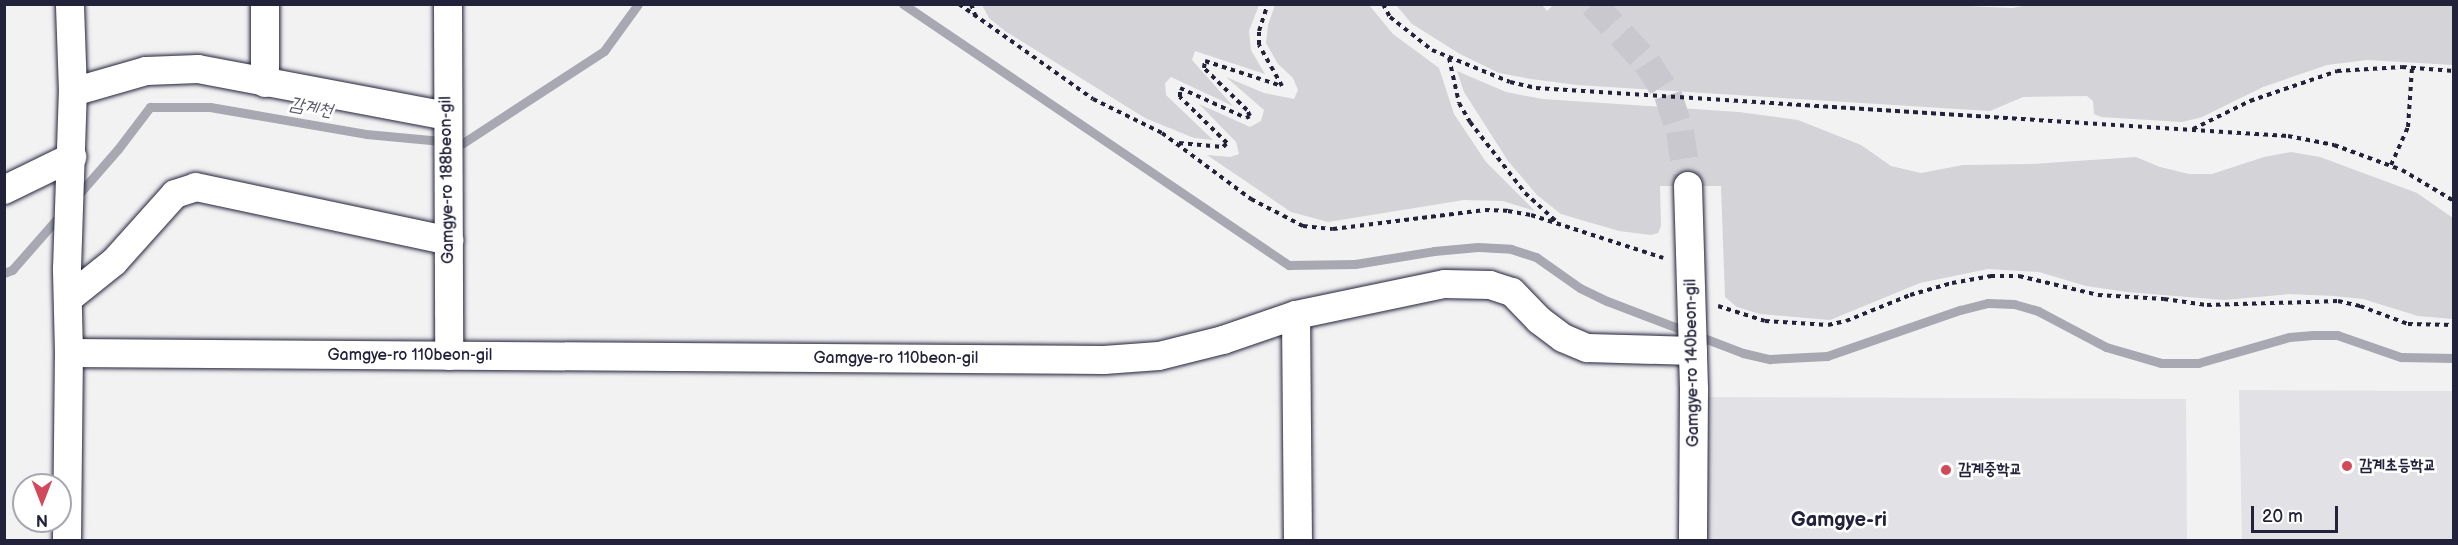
<!DOCTYPE html>
<html>
<head>
<meta charset="utf-8">
<style>
	body { margin:0 }
	#map { position:relative; width:2458px; height:545px; overflow:hidden; background:#f2f2f3; font-family:"Balsamiq Sans","Poor Story",sans-serif }
	div>[style] { position:absolute }
	[style*='--x'] { left:calc(var(--x)*1px); top:calc(var(--y)*1px); width:calc(var(--w)*1px); rotate:calc(var(--a)*1deg) }
	.built>* { inset:0; background:#e2e2e6 }
	.green>* { inset:0; background:#d3d3d8 }
	.stream>* { height:9px; margin:-4.5px; padding:0 4.5px; transform-origin:4.5px; border-radius:4.5px; background:#a8a8b2 }
	.minor-tunnel>* { height:28px; margin-top:-14px; transform-origin:0; background:repeating-linear-gradient(90deg,#c8c8ce 0 28px,transparent 0 42px) }
	.path>* { height:4px; margin-top:-2px; transform-origin:0; background:repeating-linear-gradient(90deg,#22223b 0 4.5px,transparent 0 9px) }
	.roads { filter:drop-shadow(0 0 2px #22223b) drop-shadow(0 0 2px #22223b) }
	.minor>* { height:28px; margin:-14px; padding:0 14px; transform-origin:14px; border-radius:14px; background:#fff }
	.dots>* { width:16px; height:16px; translate:-50% -50%; box-sizing:border-box; border:3px solid #fff; border-radius:50% }
	span { translate:-50% -50%; white-space:nowrap; text-align:center; line-height:1.15; -webkit-text-stroke:5px #fff; paint-order:stroke }
	.street-label { font-size:16px; color:#22223b }
	.poi-label { font-size:16px; color:#22223b; font-weight:700 }
	.left { translate:0 -50%; text-align:left }
	.water-label { font-size:18px; color:#58586b; font-style:italic }
	.quarter-label { font-size:20px; color:#22223b; font-weight:700 }
	.frame { position:absolute; inset:0; border:6px solid #22223b; pointer-events:none }
	.north { position:absolute; left:12px; top:473px; width:60px; height:60px; box-sizing:border-box; background:#fff; border:2px solid #a7a7b1; border-radius:50%; rotate:180deg; font-size:16px; font-weight:700; line-height:24px; text-align:center; color:#22223b }
	.north::after { content:''; display:block; margin:auto; width:21px; height:27px; background:#d1495b; clip-path:polygon(50% 0,100% 100%,50% 72%,0 100%) }
	.scale { position:absolute; left:2251px; top:506px; width:87px; height:27px; box-sizing:border-box; border:3px solid #22223b; border-top:0; padding-left:8px; font-size:18px; line-height:21px; white-space:nowrap; color:#22223b; -webkit-text-stroke:4px #fff; paint-order:stroke }
</style>
</head>
<body>
<div id="map">
	<div class="built">
		<i style="clip-path:polygon(2239px 390px,2453px 391px,2453px 540px,2242px 540px)"></i>
		<i style="clip-path:polygon(1705px 397px,2186px 399px,2187px 540px,1708px 540px)"></i>
	</div>
	<div class="green">
		<i style="clip-path:polygon(982px 5px,1259px 5px,1249px 31px,1251px 50px,1265px 74px,1195px 51px,1192px 60px,1233px 106px,1171px 77px,1165px 83px,1166px 95px,1213px 140px,1194px 138px,1145px 118px,1005px 31px,989px 18px)"></i>
		<i style="clip-path:polygon(1275px 5px,1369px 5px,1393px 34px,1439px 68px,1454px 114px,1486px 162px,1535px 211px,1503px 201px,1464px 200px,1328px 222px,1291px 212px,1207px 155px,1230px 157px,1239px 154px,1236px 142px,1199px 104px,1250px 127px,1261px 121px,1264px 110px,1226px 77px,1264px 93px,1294px 99px,1298px 90px,1293px 78px,1278px 64px,1266px 43px,1268px 25px)"></i>
		<i style="clip-path:polygon(1542px 5px,1547px 11px,1554px 4px,1921px 4px,2012px 8px,2034px 4px,2453px 5px,2453px 65px,2367px 60px,2327px 65px,2263px 87px,2202px 117px,2182px 122px,2101px 117px,2094px 114px,2093px 101px,2087px 96px,2023px 97px,1990px 111px,1577px 85px,1531px 79px,1499px 73px,1460px 54px,1412px 24px,1396px 5px)"></i>
		<i style="clip-path:polygon(1457px 71px,1506px 92px,1542px 99px,1739px 112px,1798px 120px,1861px 145px,1891px 166px,1921px 173px,1963px 165px,2032px 164px,2136px 157px,2160px 167px,2189px 174px,2212px 174px,2264px 157px,2291px 152px,2320px 157px,2417px 193px,2453px 218px,2453px 319px,2418px 316px,2363px 299px,2334px 296px,2290px 294px,2224px 300px,2127px 292px,2086px 286px,2039px 272px,1988px 269px,1920px 283px,1830px 320px,1760px 314px,1737px 307px,1725px 297px,1721px 186px,1660px 186px,1661px 226px,1658px 233px,1651px 235px,1619px 231px,1561px 214px,1537px 195px,1508px 161px,1464px 92px)"></i>
	</div>
	<div class="stream">
		<i style="--x:903;--y:4;--w:466;--a:34.1"></i>
		<i style="--x:1289;--y:265;--w:66;--a:-0.9"></i>
		<i style="--x:1355;--y:264;--w:80;--a:-9.3"></i>
		<i style="--x:1434;--y:251;--w:44;--a:-5.2"></i>
		<i style="--x:1478;--y:247;--w:33;--a:3"></i>
		<i style="--x:1511;--y:249;--w:26;--a:18"></i>
		<i style="--x:1536;--y:257;--w:54;--a:35.2"></i>
		<i style="--x:1580;--y:288;--w:30;--a:26"></i>
		<i style="--x:1607;--y:301;--w:146;--a:20.9"></i>
		<i style="--x:1743;--y:353;--w:28;--a:13"></i>
		<i style="--x:1770;--y:359;--w:57;--a:-3"></i>
		<i style="--x:1827;--y:356;--w:141;--a:-19.1"></i>
		<i style="--x:1960;--y:310;--w:29;--a:-14"></i>
		<i style="--x:1988;--y:303;--w:26;--a:2"></i>
		<i style="--x:2014;--y:304;--w:25;--a:16"></i>
		<i style="--x:2038;--y:311;--w:77;--a:27.9"></i>
		<i style="--x:2106;--y:347;--w:57;--a:16.2"></i>
		<i style="--x:2161;--y:363;--w:37;--a:0"></i>
		<i style="--x:2198;--y:363;--w:95;--a:-15.9"></i>
		<i style="--x:2289;--y:337;--w:24;--a:-5"></i>
		<i style="--x:2313;--y:335;--w:24;--a:0"></i>
		<i style="--x:2337;--y:335;--w:68;--a:19"></i>
		<i style="--x:2401;--y:357;--w:53;--a:1.1"></i>
		<i style="--x:77;--y:196;--w:62;--a:-48.9"></i>
		<i style="--x:118;--y:149;--w:53;--a:-52.7"></i>
		<i style="--x:150;--y:107;--w:60;--a:0"></i>
		<i style="--x:210;--y:107;--w:158;--a:9.8"></i>
		<i style="--x:366;--y:134;--w:97;--a:5.3"></i>
		<i style="--x:463;--y:143;--w:168;--a:-33.1"></i>
		<i style="--x:604;--y:51;--w:58;--a:-54.1"></i>
		<i style="--x:4;--y:273;--w:9;--a:-21"></i>
		<i style="--x:12;--y:270;--w:76;--a:-48.7"></i>
	</div>
	<div class="minor-tunnel">
		<i style="--x:1593;--y:4;--w:80;--a:47.5"></i>
		<i style="--x:1647;--y:63;--w:38;--a:57"></i>
		<i style="--x:1668;--y:95;--w:38;--a:72"></i>
		<i style="--x:1680;--y:131;--w:56;--a:81.7"></i>
	</div>
	<div class="path">
		<i style="--x:959;--y:4;--w:164;--a:35.3"></i>
		<i style="--x:1093;--y:99;--w:77;--a:26.2"></i>
		<i style="--x:1162;--y:133;--w:111;--a:36.6"></i>
		<i style="--x:1251;--y:199;--w:59;--a:27.4"></i>
		<i style="--x:1303;--y:226;--w:30;--a:6"></i>
		<i style="--x:1333;--y:229;--w:153;--a:-7.1"></i>
		<i style="--x:1485;--y:210;--w:23;--a:2"></i>
		<i style="--x:1508;--y:211;--w:23;--a:10"></i>
		<i style="--x:1531;--y:215;--w:139;--a:18"></i>
		<i style="--x:971;--y:4;--w:12;--a:70"></i>
		<i style="--x:1383;--y:4;--w:15;--a:62"></i>
		<i style="--x:1390;--y:17;--w:53;--a:38.2"></i>
		<i style="--x:1432;--y:50;--w:84;--a:22.3"></i>
		<i style="--x:1510;--y:82;--w:27;--a:13"></i>
		<i style="--x:1536;--y:88;--w:754;--a:3.65"></i>
		<i style="--x:2288;--y:136;--w:47;--a:11.1"></i>
		<i style="--x:2334;--y:145;--w:72;--a:20.2"></i>
		<i style="--x:2402;--y:170;--w:61;--a:30.8"></i>
		<i style="--x:1449;--y:58;--w:46;--a:77.5"></i>
		<i style="--x:1459;--y:103;--w:22;--a:60"></i>
		<i style="--x:1470;--y:122;--w:90;--a:52.2"></i>
		<i style="--x:1525;--y:193;--w:45;--a:42.3"></i>
		<i style="--x:2193;--y:129;--w:64;--a:-26.2"></i>
		<i style="--x:2250;--y:101;--w:92;--a:-19"></i>
		<i style="--x:2337;--y:71;--w:65;--a:-3.5"></i>
		<i style="--x:2402;--y:67;--w:52;--a:4.4"></i>
		<i style="--x:1179;--y:143;--w:44;--a:5.2"></i>
		<i style="--x:1223;--y:147;--w:6;--a:-45"></i>
		<i style="--x:1227;--y:143;--w:66;--a:-135.6"></i>
		<i style="--x:1180;--y:97;--w:9;--a:-90"></i>
		<i style="--x:1180;--y:88;--w:72;--a:24.4"></i>
		<i style="--x:1246;--y:118;--w:4;--a:-27"></i>
		<i style="--x:1250;--y:116;--w:7;--a:-117"></i>
		<i style="--x:1247;--y:110;--w:60;--a:-135.7"></i>
		<i style="--x:1204;--y:68;--w:7;--a:-82"></i>
		<i style="--x:1205;--y:61;--w:81;--a:18"></i>
		<i style="--x:1282;--y:86;--w:47;--a:-119.3"></i>
		<i style="--x:1259;--y:45;--w:14;--a:-90"></i>
		<i style="--x:1259;--y:31;--w:28;--a:-72"></i>
		<i style="--x:2391;--y:165;--w:42;--a:-65.9"></i>
		<i style="--x:2408;--y:127;--w:59;--a:-86.1"></i>
		<i style="--x:1718;--y:306;--w:49;--a:17.7"></i>
		<i style="--x:1765;--y:321;--w:63;--a:3.6"></i>
		<i style="--x:1828;--y:325;--w:18;--a:-13"></i>
		<i style="--x:1846;--y:321;--w:69;--a:-22.1"></i>
		<i style="--x:1910;--y:295;--w:44;--a:-15.9"></i>
		<i style="--x:1952;--y:283;--w:40;--a:-10"></i>
		<i style="--x:1991;--y:276;--w:28;--a:0"></i>
		<i style="--x:2019;--y:276;--w:81;--a:13.5"></i>
		<i style="--x:2098;--y:295;--w:66;--a:3.5"></i>
		<i style="--x:2164;--y:299;--w:43;--a:7.9"></i>
		<i style="--x:2207;--y:305;--w:131;--a:-1.7"></i>
		<i style="--x:2338;--y:301;--w:23;--a:13"></i>
		<i style="--x:2360;--y:306;--w:51;--a:20.6"></i>
		<i style="--x:2408;--y:324;--w:46;--a:1.2"></i>
	</div>
	<div class="roads">
		<div class="minor">
			<i style="--x:265;--y:4;--w:79;--a:90"></i>
			<i style="--x:448;--y:4;--w:352;--a:89.8"></i>
			<i style="--x:73;--y:92;--w:76;--a:-16"></i>
			<i style="--x:146;--y:71;--w:52;--a:-2.2"></i>
			<i style="--x:198;--y:69;--w:252;--a:10.7"></i>
			<i style="--x:1688;--y:186;--w:205;--a:88.3"></i>
			<i style="--x:1694;--y:391;--w:149;--a:90.4"></i>
			<i style="--x:4;--y:190;--w:76;--a:-25.9"></i>
			<i style="--x:69;--y:298;--w:58;--a:-38.7"></i>
			<i style="--x:114;--y:262;--w:91;--a:-48.1"></i>
			<i style="--x:175;--y:194;--w:22;--a:-18"></i>
			<i style="--x:196;--y:187;--w:259;--a:12"></i>
			<i style="--x:1296;--y:315;--w:225;--a:89.5"></i>
			<i style="--x:69;--y:353;--w:1035;--a:0.39"></i>
			<i style="--x:1104;--y:360;--w:55;--a:-4.2"></i>
			<i style="--x:1159;--y:356;--w:66;--a:-14"></i>
			<i style="--x:1223;--y:340;--w:77;--a:-18.9"></i>
			<i style="--x:1296;--y:315;--w:152;--a:-11.8"></i>
			<i style="--x:1445;--y:284;--w:45;--a:1.3"></i>
			<i style="--x:1490;--y:285;--w:23;--a:18"></i>
			<i style="--x:1512;--y:292;--w:39;--a:46"></i>
			<i style="--x:1539;--y:320;--w:30;--a:37"></i>
			<i style="--x:1563;--y:338;--w:26;--a:23"></i>
			<i style="--x:1587;--y:348;--w:106;--a:1.6"></i>
			<i style="--x:67;--y:540;--w:187;--a:-89.4"></i>
			<i style="--x:69;--y:353;--w:84;--a:-91.4"></i>
			<i style="--x:67;--y:269;--w:177;--a:-88.1"></i>
			<i style="--x:73;--y:92;--w:88;--a:-92"></i>
		</div>
	</div>
	<div class="dots">
		<i style="left:2347px;top:466px;background:#d1495b"></i>
		<i style="left:1946px;top:470px;background:#d1495b"></i>
	</div>
	<div class="street-label">
		<span style="left:448px;top:180px;rotate:-91deg">Gamgye-ro 188beon-gil</span>
		<span style="left:410px;top:356px">Gamgye-ro 110beon-gil</span>
		<span style="left:896px;top:359px">Gamgye-ro 110beon-gil</span>
		<span style="left:1693px;top:363px;rotate:-91deg">Gamgye-ro 140beon-gil</span>
	</div>
	<div class="poi-label">
		<span class="left" style="left:2359px;top:466px">감계초등학교</span>
		<span class="left" style="left:1958px;top:470px">감계중학교</span>
	</div>
	<div class="water-label">
		<span style="left:311px;top:108px;rotate:10deg">감계천</span>
	</div>
	<div class="quarter-label">
		<span style="left:1839px;top:520px">Gamgye-ri</span>
	</div>
	<div class="frame"></div>
	<div class="north">N</div>
	<div class="scale">20 m</div>
</div>
</body>
</html>
